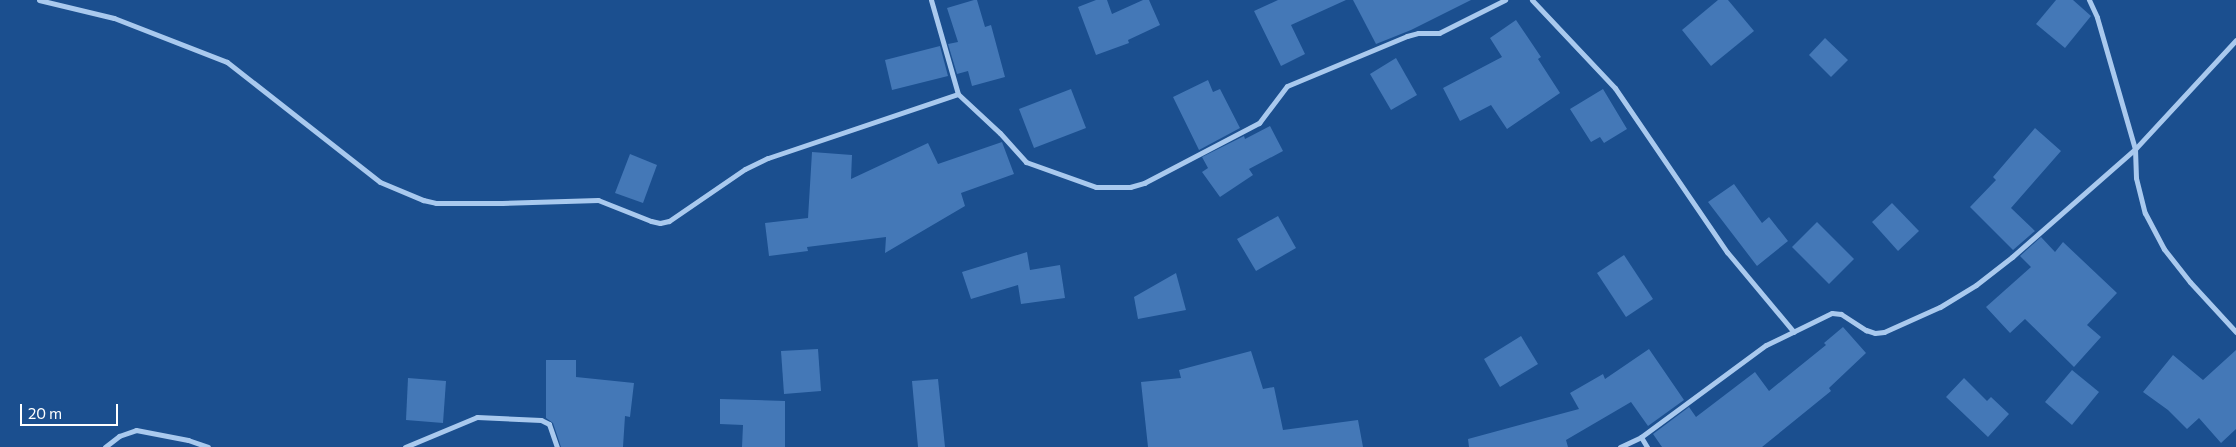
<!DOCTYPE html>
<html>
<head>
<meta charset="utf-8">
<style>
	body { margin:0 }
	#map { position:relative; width:2236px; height:447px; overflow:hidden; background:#1b4f8f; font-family:Commissioner,sans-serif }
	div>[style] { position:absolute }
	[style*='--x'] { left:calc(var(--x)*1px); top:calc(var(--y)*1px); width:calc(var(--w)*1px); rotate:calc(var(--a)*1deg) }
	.building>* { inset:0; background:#4478b7 }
	.minor>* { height:5px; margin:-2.5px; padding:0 2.5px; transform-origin:2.5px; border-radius:2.5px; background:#a9c9ee }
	span { translate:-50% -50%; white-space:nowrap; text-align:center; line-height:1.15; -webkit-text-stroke:5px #1b4f8f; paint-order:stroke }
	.scale { position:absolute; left:20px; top:404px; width:98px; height:22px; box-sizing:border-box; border:2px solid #fff; border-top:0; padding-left:6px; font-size:15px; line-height:18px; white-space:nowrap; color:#fff; -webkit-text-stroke:4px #1b4f8f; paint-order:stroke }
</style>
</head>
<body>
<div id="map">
	<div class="building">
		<i style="clip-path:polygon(974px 0,977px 0,985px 27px,991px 25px,1005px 77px,972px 86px,968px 71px,957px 74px,948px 44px,958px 42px,947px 8px)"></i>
		<i style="clip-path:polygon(1096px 0,1107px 0,1112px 14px,1143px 0,1149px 0,1160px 25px,1128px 40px,1129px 43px,1096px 55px,1078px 7px)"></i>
		<i style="clip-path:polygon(1278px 0,1346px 0,1291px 25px,1305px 54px,1281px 66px,1254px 11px)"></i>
		<i style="clip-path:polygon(1353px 0,1471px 0,1411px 30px,1376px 44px)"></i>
		<i style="clip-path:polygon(1718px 0,1728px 0,1754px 31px,1711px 66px,1682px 30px)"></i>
		<i style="clip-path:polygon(2056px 0,2073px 0,2091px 16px,2065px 48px,2036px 24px)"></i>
		<i style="clip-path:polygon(1516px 20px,1541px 57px,1538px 59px,1560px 93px,1507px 129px,1491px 105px,1460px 121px,1443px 88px,1502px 57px,1490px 38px)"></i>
		<i style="clip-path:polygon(1825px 38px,1848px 60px,1831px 77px,1809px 55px)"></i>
		<i style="clip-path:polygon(940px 46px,948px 76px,892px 90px,885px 60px)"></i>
		<i style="clip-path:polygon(1396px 58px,1417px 95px,1391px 110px,1370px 74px)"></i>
		<i style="clip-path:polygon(1208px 80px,1213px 92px,1220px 89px,1240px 128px,1199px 150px,1173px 97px)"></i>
		<i style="clip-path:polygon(1071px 89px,1086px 128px,1034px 148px,1019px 109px)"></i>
		<i style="clip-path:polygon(1603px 89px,1627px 129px,1604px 143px,1600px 137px,1591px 142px,1570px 109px)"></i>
		<i style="clip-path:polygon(1270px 126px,1283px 151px,1249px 169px,1253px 175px,1220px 197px,1202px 172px,1208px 168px,1202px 157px,1244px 136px,1245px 139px)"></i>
		<i style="clip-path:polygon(2035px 128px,2061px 151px,2011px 208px,2035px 231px,2013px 250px,1970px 207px,1996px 180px,1993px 177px)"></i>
		<i style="clip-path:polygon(1002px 142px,1014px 174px,961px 193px,965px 206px,885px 253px,886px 237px,807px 247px,808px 251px,769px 256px,765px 223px,808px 218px,812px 152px,852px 155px,851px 179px,928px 143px,938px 164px)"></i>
		<i style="clip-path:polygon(630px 154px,657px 165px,643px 203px,615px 193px)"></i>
		<i style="clip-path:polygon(1734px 184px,1762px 223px,1769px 217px,1788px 241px,1757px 266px,1708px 202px)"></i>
		<i style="clip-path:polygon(1892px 203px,1919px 231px,1898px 251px,1872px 222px)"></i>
		<i style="clip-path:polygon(1278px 216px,1296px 248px,1256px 271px,1237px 239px)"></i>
		<i style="clip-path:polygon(1817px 222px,1854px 259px,1829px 284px,1792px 247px)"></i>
		<i style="clip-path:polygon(2041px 237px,2055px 252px,2063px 242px,2117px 293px,2087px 325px,2101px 337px,2074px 367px,2025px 319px,2010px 333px,1986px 307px,2031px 267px,2020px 256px)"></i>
		<i style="clip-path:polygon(1027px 252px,1030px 270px,1060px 265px,1065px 298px,1021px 304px,1018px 285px,971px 299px,962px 272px)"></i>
		<i style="clip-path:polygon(1624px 255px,1653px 299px,1626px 317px,1597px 273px)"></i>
		<i style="clip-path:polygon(1176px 273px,1186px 310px,1138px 319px,1134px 297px)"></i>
		<i style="clip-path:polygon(1843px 327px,1866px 353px,1829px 388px,1831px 391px,1762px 447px,1662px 447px,1653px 434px,1689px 407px,1696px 417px,1755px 372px,1769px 391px,1826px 345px,1824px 343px)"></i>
		<i style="clip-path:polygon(1521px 336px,1538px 364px,1500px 387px,1484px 359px)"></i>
		<i style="clip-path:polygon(818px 349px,821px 391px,784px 394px,781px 351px)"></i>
		<i style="clip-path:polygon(1649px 349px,1684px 400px,1648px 426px,1631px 402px,1566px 440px,1568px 447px,1469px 447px,1468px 439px,1579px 409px,1570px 393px,1603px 374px,1605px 379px)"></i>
		<i style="clip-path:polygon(2236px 350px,2236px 429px,2221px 443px,2199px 418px,2187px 429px,2168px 410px,2143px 392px,2173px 355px,2203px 380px)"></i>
		<i style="clip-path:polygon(1251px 351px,1263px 389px,1274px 387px,1283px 430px,1358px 420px,1363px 447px,1148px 447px,1141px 382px,1181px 378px,1179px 370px)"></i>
		<i style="clip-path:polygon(546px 360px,576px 360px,576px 377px,634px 383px,630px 417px,625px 416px,623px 447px,561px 447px,553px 423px,546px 418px)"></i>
		<i style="clip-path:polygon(2072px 370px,2099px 392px,2072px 425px,2045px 402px)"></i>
		<i style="clip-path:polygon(408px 378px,446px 381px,443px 423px,406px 420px)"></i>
		<i style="clip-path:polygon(1964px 378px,1987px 401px,1991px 397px,2009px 414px,1988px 437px,1946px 397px)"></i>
		<i style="clip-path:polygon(938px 379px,945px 447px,918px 447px,912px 381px)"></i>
		<i style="clip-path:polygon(720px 399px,785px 401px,785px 447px,742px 447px,743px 425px,720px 424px)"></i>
	</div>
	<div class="minor">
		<i style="--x:39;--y:0;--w:77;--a:13.5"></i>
		<i style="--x:114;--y:18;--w:121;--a:21.3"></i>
		<i style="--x:227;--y:62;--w:194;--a:38.1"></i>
		<i style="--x:380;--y:182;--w:47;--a:22.7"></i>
		<i style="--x:423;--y:200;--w:13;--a:13"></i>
		<i style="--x:436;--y:203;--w:66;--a:0"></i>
		<i style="--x:502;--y:203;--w:96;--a:-1.8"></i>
		<i style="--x:598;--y:200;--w:57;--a:21.6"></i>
		<i style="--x:651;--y:221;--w:9;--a:13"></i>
		<i style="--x:660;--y:223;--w:9;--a:-13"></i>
		<i style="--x:669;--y:221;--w:92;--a:-34.4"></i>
		<i style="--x:745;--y:169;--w:25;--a:-26"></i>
		<i style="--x:768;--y:158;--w:200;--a:-18.6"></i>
		<i style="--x:958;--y:94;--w:98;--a:-106"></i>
		<i style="--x:1532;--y:0;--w:121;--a:46.7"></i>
		<i style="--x:1615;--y:88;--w:199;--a:55.7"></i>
		<i style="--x:1727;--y:252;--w:104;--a:50.1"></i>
		<i style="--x:2236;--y:40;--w:149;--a:132.8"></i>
		<i style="--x:2135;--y:149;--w:29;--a:88"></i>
		<i style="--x:2136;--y:178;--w:36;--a:76"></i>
		<i style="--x:2145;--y:213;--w:41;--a:62.2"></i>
		<i style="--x:2164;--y:249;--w:42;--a:51.8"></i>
		<i style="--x:2190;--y:282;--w:68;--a:47.4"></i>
		<i style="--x:958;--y:94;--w:57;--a:42.9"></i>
		<i style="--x:1000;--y:133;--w:39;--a:48"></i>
		<i style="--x:1026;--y:162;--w:74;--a:19.7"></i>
		<i style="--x:1096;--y:187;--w:34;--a:0"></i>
		<i style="--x:1130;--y:187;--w:15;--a:-16"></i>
		<i style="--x:1144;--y:183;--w:130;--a:-27.6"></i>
		<i style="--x:1259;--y:123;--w:46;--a:-52.9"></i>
		<i style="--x:1287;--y:86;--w:130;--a:-22.6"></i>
		<i style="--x:1407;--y:36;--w:11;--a:-15"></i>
		<i style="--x:1418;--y:33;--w:21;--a:0"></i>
		<i style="--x:1439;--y:33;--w:74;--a:-26.6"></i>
		<i style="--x:1641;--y:437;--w:155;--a:-36.4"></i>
		<i style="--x:1766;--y:345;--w:73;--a:-25.9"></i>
		<i style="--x:1832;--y:313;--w:9;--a:6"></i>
		<i style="--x:1841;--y:314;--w:30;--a:33"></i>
		<i style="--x:1866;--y:330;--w:9;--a:18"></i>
		<i style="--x:1875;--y:333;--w:9;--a:-6"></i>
		<i style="--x:1884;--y:332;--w:61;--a:-24.1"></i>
		<i style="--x:1940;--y:307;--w:42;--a:-31.4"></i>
		<i style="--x:1976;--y:285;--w:46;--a:-37.9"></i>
		<i style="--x:2012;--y:257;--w:164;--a:-41.3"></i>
		<i style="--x:2135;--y:149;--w:137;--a:-106.1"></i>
		<i style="--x:2097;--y:17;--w:19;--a:-115"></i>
		<i style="--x:105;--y:447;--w:18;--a:-38"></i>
		<i style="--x:119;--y:436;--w:18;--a:-19"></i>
		<i style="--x:136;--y:430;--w:53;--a:10.9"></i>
		<i style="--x:188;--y:440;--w:21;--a:19"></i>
		<i style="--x:405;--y:447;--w:78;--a:-22.6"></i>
		<i style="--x:477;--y:417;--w:64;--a:2.7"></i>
		<i style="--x:541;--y:420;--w:9;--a:27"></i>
		<i style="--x:549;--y:424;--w:24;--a:71"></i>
		<i style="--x:1620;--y:447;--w:23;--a:-25"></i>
		<i style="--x:1641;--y:437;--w:12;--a:59"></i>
	</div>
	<div class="scale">20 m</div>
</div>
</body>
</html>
